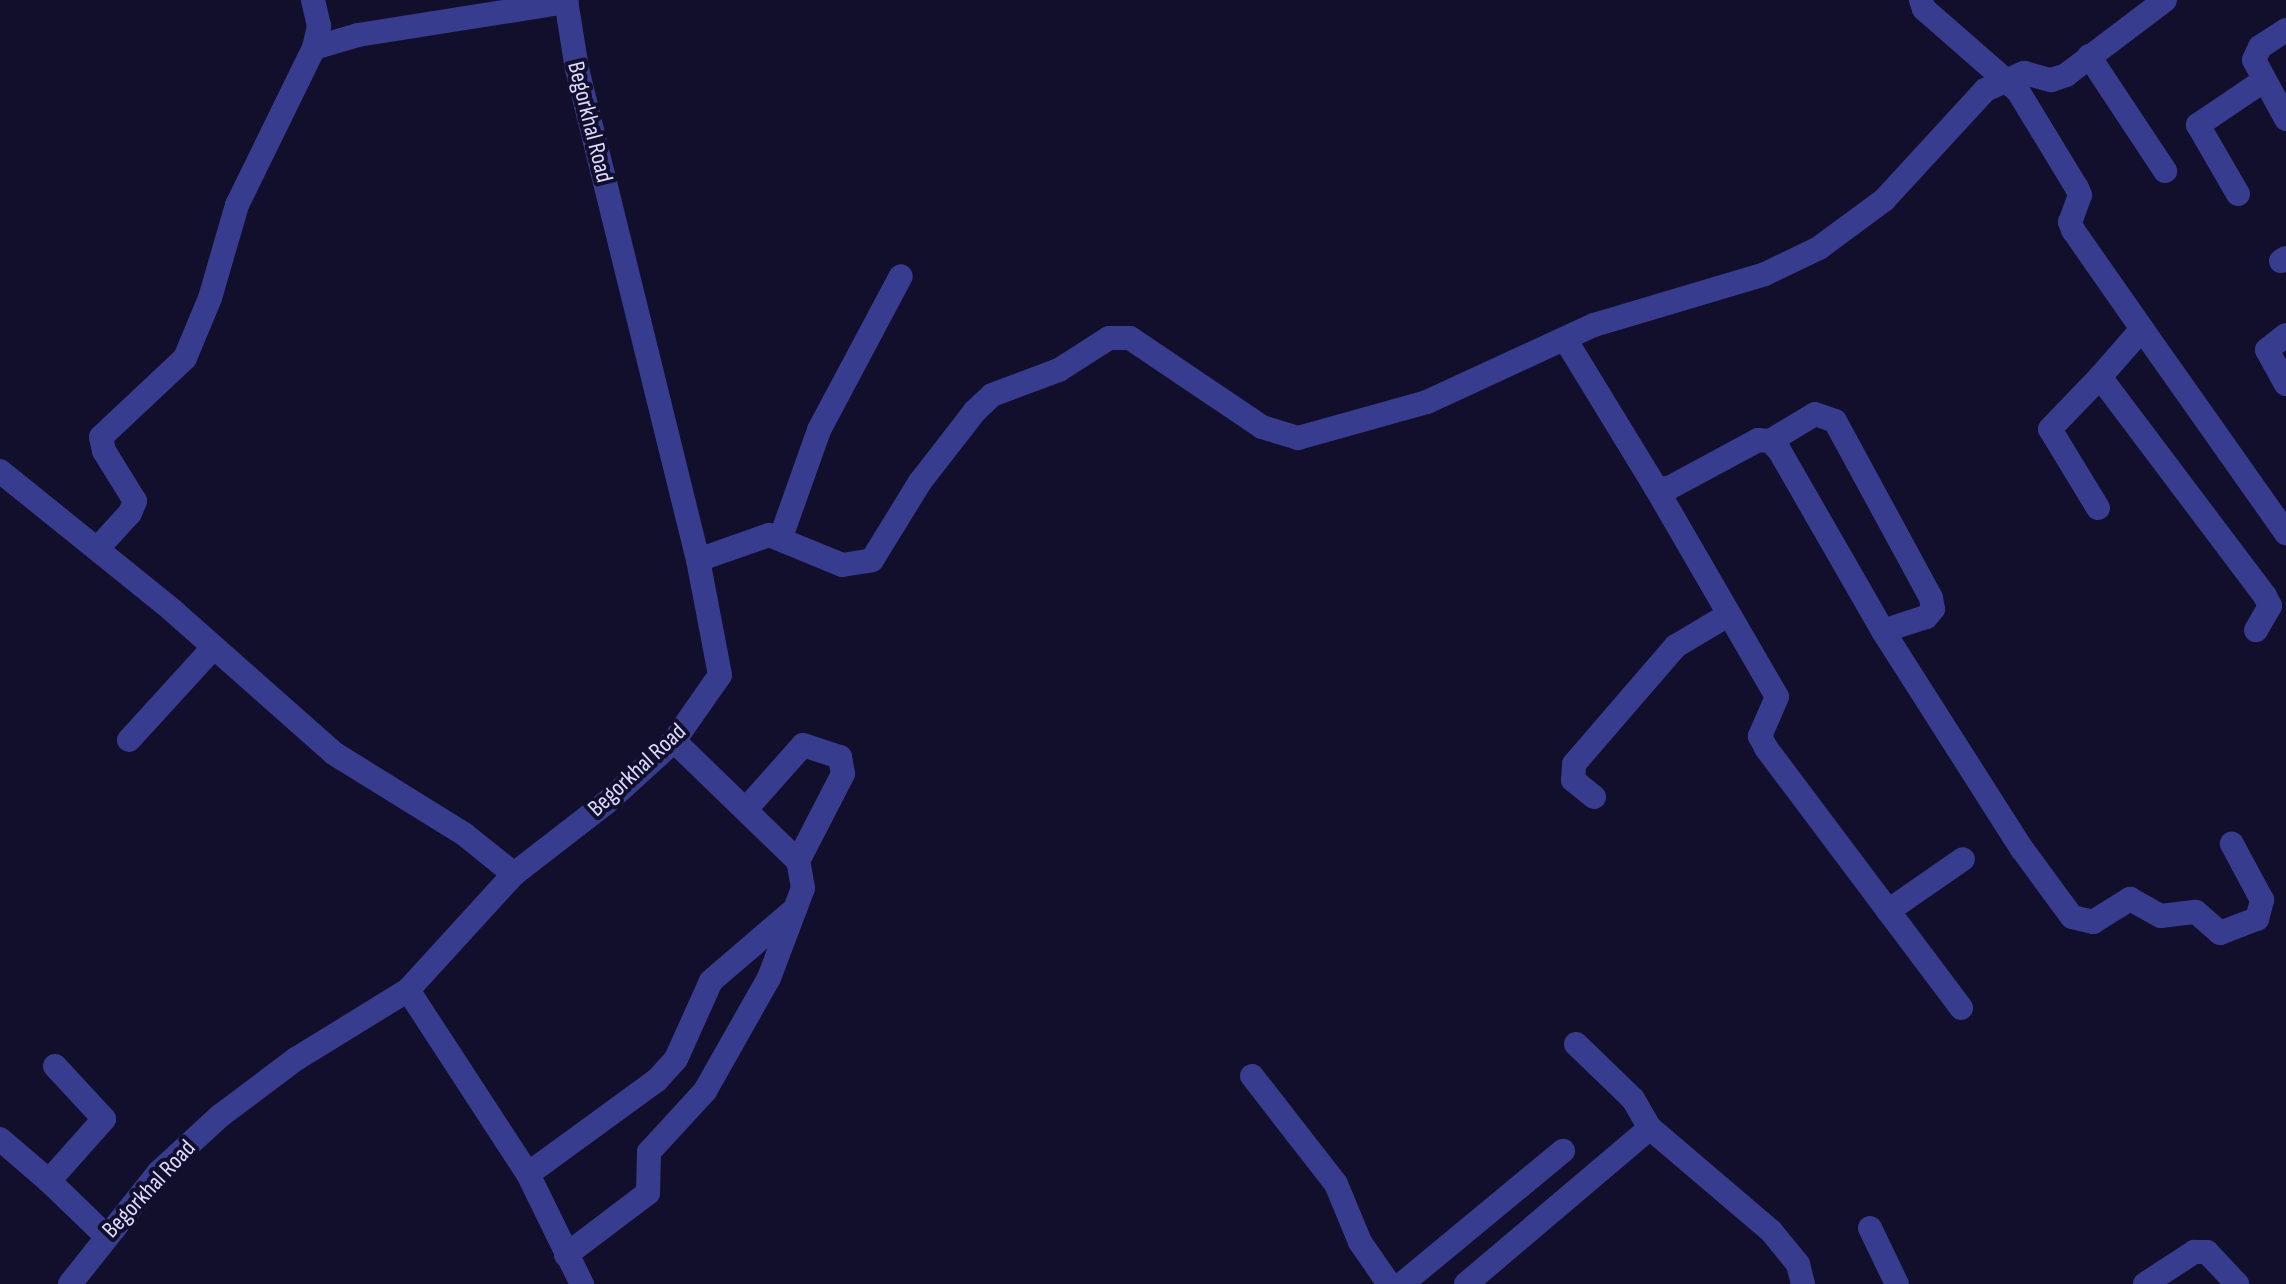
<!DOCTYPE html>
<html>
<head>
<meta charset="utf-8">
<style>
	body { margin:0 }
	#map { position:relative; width:2286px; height:1284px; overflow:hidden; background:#120f2d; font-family:"Sofia Sans Condensed",sans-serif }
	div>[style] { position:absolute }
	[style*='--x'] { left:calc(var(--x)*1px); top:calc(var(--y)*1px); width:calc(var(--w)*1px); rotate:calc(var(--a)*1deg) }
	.minor>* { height:24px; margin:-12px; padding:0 12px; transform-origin:12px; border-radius:12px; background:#383c8e }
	span { translate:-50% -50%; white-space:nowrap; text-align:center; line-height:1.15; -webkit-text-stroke:8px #120f2d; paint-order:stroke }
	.street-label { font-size:24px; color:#dcdbff }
</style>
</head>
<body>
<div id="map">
	<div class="minor">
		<i style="--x:1921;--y:0;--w:9;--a:72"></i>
		<i style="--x:1924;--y:9;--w:125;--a:41.1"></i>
		<i style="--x:2018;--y:91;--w:114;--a:58.7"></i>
		<i style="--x:2077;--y:188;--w:8;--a:67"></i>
		<i style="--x:2080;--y:195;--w:29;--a:110"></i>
		<i style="--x:2070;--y:222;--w:9;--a:69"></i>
		<i style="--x:2073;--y:230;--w:121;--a:55.1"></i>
		<i style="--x:2142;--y:329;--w:64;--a:131.2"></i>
		<i style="--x:2100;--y:377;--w:274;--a:53"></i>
		<i style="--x:2265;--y:596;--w:11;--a:63"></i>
		<i style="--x:2270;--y:606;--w:28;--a:120"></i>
		<i style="--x:2286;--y:30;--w:31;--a:147"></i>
		<i style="--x:2260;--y:47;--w:14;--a:115"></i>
		<i style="--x:2254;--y:60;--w:67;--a:61.5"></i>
		<i style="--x:314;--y:48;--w:46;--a:-16.5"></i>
		<i style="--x:358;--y:35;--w:211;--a:-9"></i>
		<i style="--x:2089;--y:56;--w:138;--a:56.5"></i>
		<i style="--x:2238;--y:194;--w:80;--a:-120.1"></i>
		<i style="--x:2198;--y:125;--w:78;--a:-34.1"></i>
		<i style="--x:2281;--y:261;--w:6;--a:-31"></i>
		<i style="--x:2142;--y:329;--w:250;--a:54.8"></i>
		<i style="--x:2286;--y:335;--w:24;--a:142"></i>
		<i style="--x:2267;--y:350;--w:39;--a:61"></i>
		<i style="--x:1565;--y:339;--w:175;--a:58.6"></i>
		<i style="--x:1656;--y:488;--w:13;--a:0"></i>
		<i style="--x:1669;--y:488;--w:101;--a:-28.3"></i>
		<i style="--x:1758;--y:440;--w:12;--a:5"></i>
		<i style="--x:1770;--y:441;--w:13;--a:45"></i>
		<i style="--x:1779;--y:450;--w:209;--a:60.1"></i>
		<i style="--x:1883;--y:631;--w:259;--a:57.5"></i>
		<i style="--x:2022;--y:849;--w:84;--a:53.7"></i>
		<i style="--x:2072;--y:917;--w:22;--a:13"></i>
		<i style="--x:2093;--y:922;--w:44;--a:-31.9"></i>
		<i style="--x:2130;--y:899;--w:35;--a:29"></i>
		<i style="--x:2161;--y:916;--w:35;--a:-7"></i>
		<i style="--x:2196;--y:912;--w:32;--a:41"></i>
		<i style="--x:2220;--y:933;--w:40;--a:-21"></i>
		<i style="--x:2257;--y:919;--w:20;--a:-75"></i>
		<i style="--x:2262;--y:900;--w:64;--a:-118.2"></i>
		<i style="--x:1770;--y:441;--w:52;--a:-31"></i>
		<i style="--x:1815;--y:414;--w:21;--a:19"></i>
		<i style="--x:1835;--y:421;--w:201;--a:61.5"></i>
		<i style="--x:1931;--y:598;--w:11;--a:80"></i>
		<i style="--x:1933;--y:609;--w:11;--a:131"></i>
		<i style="--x:1926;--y:617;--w:45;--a:162"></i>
		<i style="--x:0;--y:471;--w:221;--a:38.9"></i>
		<i style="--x:172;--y:610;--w:217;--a:41.5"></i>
		<i style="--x:335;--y:754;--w:152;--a:31.8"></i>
		<i style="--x:464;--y:834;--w:64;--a:38.7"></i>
		<i style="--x:1656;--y:488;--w:241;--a:59.9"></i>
		<i style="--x:1777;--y:697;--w:43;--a:113.6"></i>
		<i style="--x:1760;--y:736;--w:13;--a:63"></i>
		<i style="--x:1766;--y:748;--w:325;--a:53.1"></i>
		<i style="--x:2098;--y:508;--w:92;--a:-121.3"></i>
		<i style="--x:2050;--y:429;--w:72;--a:-46.1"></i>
		<i style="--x:781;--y:537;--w:114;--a:-70.4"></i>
		<i style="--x:819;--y:430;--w:174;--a:-62"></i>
		<i style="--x:98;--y:548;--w:47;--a:-47.6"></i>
		<i style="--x:130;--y:513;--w:13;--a:-67"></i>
		<i style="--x:135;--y:501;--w:59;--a:-121.8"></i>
		<i style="--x:104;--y:451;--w:14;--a:-102"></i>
		<i style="--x:101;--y:437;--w:115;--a:-43.2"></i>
		<i style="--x:185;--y:358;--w:65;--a:-67.4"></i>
		<i style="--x:210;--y:298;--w:97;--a:-73.8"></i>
		<i style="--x:237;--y:205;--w:175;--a:-63.9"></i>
		<i style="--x:314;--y:48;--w:23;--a:-77"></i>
		<i style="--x:319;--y:26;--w:27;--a:-103"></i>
		<i style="--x:698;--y:560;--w:75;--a:-19.4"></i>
		<i style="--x:769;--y:535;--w:79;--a:22.3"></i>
		<i style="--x:842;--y:565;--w:30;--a:-9"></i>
		<i style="--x:872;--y:560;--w:92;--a:-58.4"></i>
		<i style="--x:920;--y:482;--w:90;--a:-52.2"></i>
		<i style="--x:975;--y:411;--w:23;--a:-43"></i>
		<i style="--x:992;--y:395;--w:72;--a:-20.5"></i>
		<i style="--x:1059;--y:370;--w:59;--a:-32.6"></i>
		<i style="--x:1109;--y:338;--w:21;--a:0"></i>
		<i style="--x:1130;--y:338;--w:159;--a:34"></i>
		<i style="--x:1262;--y:427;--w:38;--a:17"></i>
		<i style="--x:1298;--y:438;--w:134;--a:-15.6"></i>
		<i style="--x:1427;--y:402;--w:184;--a:-24.8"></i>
		<i style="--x:1594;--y:325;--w:178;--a:-16.6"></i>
		<i style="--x:1765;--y:274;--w:60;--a:-25.7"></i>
		<i style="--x:1819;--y:248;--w:81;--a:-36.4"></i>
		<i style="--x:1884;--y:200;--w:149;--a:-47.4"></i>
		<i style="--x:1985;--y:90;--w:43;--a:-23.6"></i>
		<i style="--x:2024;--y:73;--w:28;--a:15"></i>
		<i style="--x:2051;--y:80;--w:16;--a:-18"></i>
		<i style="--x:2066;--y:75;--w:124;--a:-37.1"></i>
		<i style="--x:129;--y:740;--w:125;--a:-47.6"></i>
		<i style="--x:1594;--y:797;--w:27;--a:-141"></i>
		<i style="--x:1573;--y:780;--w:16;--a:-86"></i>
		<i style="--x:1574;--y:764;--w:156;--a:-49.2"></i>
		<i style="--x:1676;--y:646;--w:61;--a:-30.8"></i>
		<i style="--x:747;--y:808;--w:84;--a:-48.4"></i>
		<i style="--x:803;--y:745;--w:39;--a:18"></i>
		<i style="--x:840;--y:757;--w:17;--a:80"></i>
		<i style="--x:843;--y:774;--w:98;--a:117.3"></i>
		<i style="--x:1888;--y:911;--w:91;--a:-34.7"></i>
		<i style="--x:408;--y:990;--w:220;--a:56.9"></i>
		<i style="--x:528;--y:1174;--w:123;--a:63.9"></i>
		<i style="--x:1576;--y:1044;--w:79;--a:44"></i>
		<i style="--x:1633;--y:1099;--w:34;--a:60"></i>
		<i style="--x:55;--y:1066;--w:72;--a:47.2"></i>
		<i style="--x:104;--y:1119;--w:83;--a:131.6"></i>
		<i style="--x:49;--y:1181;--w:78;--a:44"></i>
		<i style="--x:1252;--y:1076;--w:137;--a:52.1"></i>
		<i style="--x:1336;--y:1184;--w:63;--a:67.5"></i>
		<i style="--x:1360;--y:1242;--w:51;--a:55.4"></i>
		<i style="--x:0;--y:1139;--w:65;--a:40.6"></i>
		<i style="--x:528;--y:1174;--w:160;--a:-36.1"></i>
		<i style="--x:657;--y:1080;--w:28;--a:-48"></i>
		<i style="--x:676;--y:1059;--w:85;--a:-65.8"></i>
		<i style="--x:711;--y:981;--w:111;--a:-40.6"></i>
		<i style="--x:1870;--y:1228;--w:62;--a:64.3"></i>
		<i style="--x:566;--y:1255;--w:103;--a:-37.1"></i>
		<i style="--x:648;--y:1193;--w:41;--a:-88.6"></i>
		<i style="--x:649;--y:1152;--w:83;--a:-47.4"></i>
		<i style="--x:705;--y:1091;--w:130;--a:-60.5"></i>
		<i style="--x:769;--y:978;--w:96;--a:-69.3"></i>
		<i style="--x:803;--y:888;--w:27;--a:-100"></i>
		<i style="--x:798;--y:861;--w:173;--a:-135.9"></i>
		<i style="--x:70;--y:1284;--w:143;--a:-51.5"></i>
		<i style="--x:159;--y:1172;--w:83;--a:-42.6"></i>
		<i style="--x:220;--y:1116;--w:95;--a:-36.9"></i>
		<i style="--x:296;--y:1059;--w:132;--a:-31.6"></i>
		<i style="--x:408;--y:990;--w:157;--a:-47.6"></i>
		<i style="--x:514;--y:874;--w:116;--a:-37.7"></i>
		<i style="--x:606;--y:803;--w:92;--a:-42.4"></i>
		<i style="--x:674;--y:741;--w:80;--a:-55.1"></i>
		<i style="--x:720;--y:675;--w:117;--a:-100.8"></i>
		<i style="--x:698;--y:560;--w:506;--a:-103.84"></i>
		<i style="--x:577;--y:69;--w:70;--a:-99.1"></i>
		<i style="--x:1402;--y:1284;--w:209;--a:-39.6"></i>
		<i style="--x:1466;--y:1284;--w:241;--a:-40.3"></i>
		<i style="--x:1650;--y:1128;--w:159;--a:40.4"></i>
		<i style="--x:1771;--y:1231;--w:43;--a:50.7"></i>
		<i style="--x:1798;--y:1264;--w:21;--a:76"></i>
		<i style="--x:2145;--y:1284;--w:59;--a:-33.1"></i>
		<i style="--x:2194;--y:1252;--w:13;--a:0"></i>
		<i style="--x:2207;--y:1252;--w:44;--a:46.8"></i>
	</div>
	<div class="street-label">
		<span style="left:590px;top:122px;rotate:76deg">Begorkhal Road</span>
		<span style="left:637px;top:770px;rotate:-43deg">Begorkhal Road</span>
		<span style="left:149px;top:1189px;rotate:-47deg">Begorkhal Road</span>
	</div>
</div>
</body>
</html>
